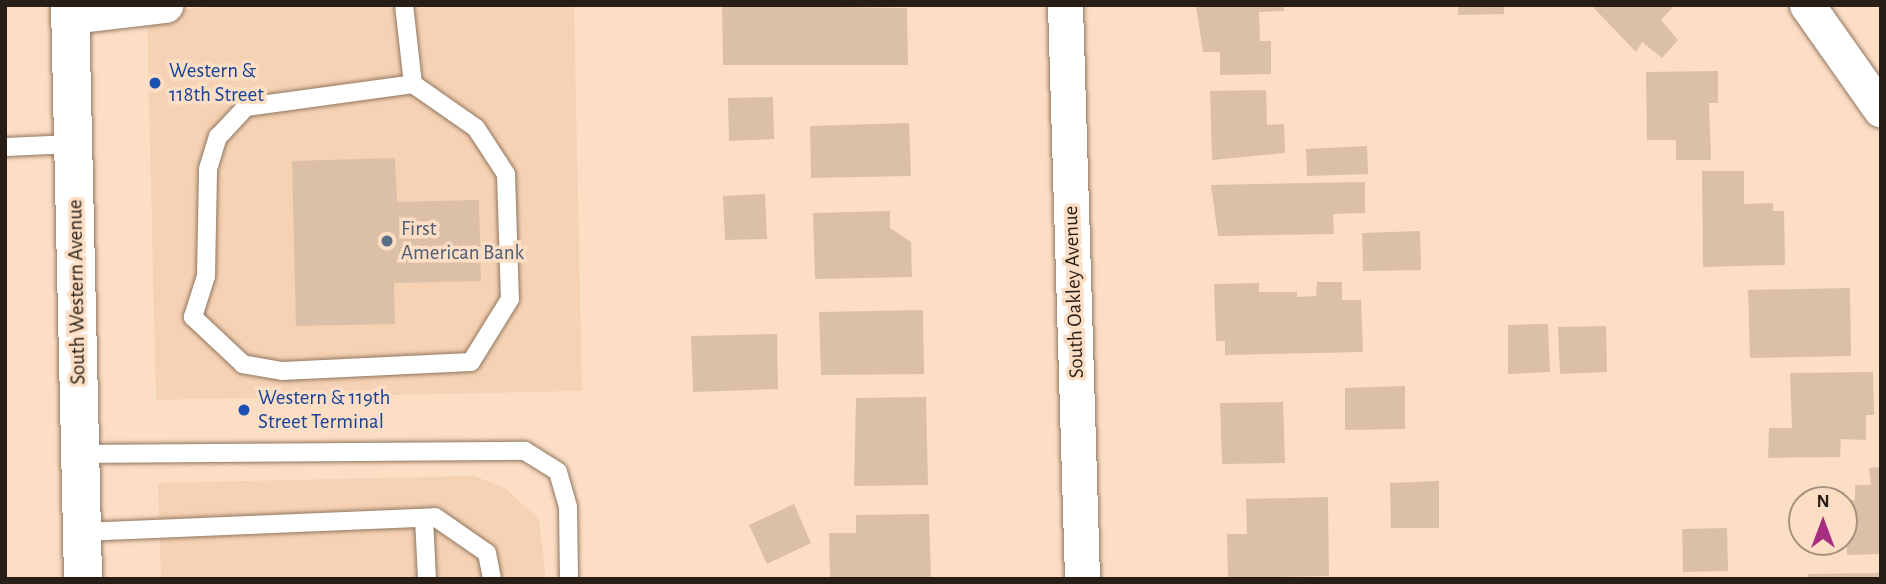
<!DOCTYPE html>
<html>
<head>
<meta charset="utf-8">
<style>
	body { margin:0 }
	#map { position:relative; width:1886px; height:584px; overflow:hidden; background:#fcdec5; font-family:"Alegreya Sans",sans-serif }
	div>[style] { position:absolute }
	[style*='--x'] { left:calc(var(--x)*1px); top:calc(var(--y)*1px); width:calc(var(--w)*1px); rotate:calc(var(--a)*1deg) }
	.built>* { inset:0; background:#f6d2b4 }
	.building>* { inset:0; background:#dcbfa7 }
	.roads { filter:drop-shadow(0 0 2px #90765f) drop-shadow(0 0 2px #90765f) }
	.lane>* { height:18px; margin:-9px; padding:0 9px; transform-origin:9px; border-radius:9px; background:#fff }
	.street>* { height:35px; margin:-17.5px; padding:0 17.5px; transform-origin:17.5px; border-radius:17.5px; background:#fff }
	.secondary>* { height:38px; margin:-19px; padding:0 19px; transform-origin:19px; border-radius:19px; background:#fff }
	.dots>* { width:19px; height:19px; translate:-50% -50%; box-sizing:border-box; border:4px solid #fcdec5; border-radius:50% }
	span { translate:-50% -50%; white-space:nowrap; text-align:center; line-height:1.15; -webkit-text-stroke:7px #fcdec5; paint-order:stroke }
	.transit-label { font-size:21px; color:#164399 }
	.left { translate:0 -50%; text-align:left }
	.service-label { font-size:21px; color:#4e5e75 }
	.street-label { font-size:21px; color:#281e15 }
	.frame { position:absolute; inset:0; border:7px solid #281e15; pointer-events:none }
	.north { position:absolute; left:1788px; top:486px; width:70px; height:70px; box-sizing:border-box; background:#fcdec5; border:2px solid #a7917f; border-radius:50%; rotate:0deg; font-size:19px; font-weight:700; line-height:28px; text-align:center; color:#281e15 }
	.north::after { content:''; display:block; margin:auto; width:24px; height:32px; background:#a72d81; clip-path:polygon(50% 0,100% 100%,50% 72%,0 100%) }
</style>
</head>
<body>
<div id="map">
	<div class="built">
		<i style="clip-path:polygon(220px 5px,574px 5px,582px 391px,156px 400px,147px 15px)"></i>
		<i style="clip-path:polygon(474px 476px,505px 488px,539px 519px,546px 579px,161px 579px,158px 483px)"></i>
	</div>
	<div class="building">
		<i style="clip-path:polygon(722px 5px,907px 8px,908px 65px,723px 65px)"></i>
		<i style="clip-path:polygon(1196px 5px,1284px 5px,1284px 11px,1259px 12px,1260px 41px,1271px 41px,1271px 74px,1220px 75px,1220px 52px,1203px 52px)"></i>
		<i style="clip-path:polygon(1458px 5px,1504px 5px,1504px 14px,1458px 15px)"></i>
		<i style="clip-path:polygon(1591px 5px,1675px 5px,1661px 20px,1678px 40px,1662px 58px,1642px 42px,1636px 52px)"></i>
		<i style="clip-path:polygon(1718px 71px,1718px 103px,1709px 103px,1711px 160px,1676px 160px,1676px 140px,1647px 140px,1646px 72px)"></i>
		<i style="clip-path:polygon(1266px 90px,1267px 125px,1284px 124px,1285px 153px,1212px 160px,1210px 91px)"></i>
		<i style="clip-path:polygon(773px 97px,774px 139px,729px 141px,728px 98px)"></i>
		<i style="clip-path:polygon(909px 123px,911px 176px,811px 178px,810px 126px)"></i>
		<i style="clip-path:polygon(1367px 146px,1368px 174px,1307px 176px,1306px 149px)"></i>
		<i style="clip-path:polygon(395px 158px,397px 202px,479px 200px,481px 281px,394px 283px,395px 324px,296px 326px,292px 161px)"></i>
		<i style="clip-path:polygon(1702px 171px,1744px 171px,1744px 204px,1773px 203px,1773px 211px,1784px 211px,1785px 265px,1703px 267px)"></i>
		<i style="clip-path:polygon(1365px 182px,1365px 213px,1333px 214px,1334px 234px,1218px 236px,1211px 185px)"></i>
		<i style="clip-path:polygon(765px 194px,767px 239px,725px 240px,723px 196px)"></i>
		<i style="clip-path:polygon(890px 211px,890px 228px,911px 242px,912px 277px,815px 279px,813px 213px)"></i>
		<i style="clip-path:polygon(1420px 231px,1421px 270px,1363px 271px,1362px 233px)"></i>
		<i style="clip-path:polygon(1317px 282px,1342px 282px,1342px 300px,1361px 300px,1363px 352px,1225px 355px,1225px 341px,1216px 341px,1214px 284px,1259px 283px,1259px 292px,1297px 292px,1297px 297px,1316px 296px)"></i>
		<i style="clip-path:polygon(1850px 288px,1851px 356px,1750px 358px,1748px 290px)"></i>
		<i style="clip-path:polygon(923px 310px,924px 374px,821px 375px,819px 312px)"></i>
		<i style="clip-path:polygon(1548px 324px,1550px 372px,1508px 374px,1508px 325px)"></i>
		<i style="clip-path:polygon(1606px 326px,1607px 372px,1560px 374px,1558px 327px)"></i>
		<i style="clip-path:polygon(777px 334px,778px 389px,693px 392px,691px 336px)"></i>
		<i style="clip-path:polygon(1873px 372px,1874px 415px,1866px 415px,1866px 440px,1841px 439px,1840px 457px,1768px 458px,1769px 428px,1792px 428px,1790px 373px)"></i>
		<i style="clip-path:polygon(1405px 386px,1405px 429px,1345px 430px,1345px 388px)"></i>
		<i style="clip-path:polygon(926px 397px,928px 485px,854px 486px,856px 398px)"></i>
		<i style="clip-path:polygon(1283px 402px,1285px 463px,1222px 464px,1220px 403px)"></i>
		<i style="clip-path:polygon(1881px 467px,1881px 554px,1847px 555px,1846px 500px,1855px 500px,1855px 485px,1871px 485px,1869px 468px)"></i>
		<i style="clip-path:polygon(1439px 481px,1439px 528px,1391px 528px,1390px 483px)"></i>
		<i style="clip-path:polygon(1328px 497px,1329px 576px,1228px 578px,1227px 534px,1247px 534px,1246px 499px)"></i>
		<i style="clip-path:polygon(794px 504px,811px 543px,767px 564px,749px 525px)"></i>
		<i style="clip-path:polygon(929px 514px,931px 579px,830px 579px,829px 533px,856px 533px,856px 515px)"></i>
		<i style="clip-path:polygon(1727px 528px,1728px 571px,1683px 572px,1682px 529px)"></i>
		<i style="clip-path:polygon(1881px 573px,1881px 579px,1808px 579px,1808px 574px)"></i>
	</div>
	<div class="roads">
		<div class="lane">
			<i style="--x:404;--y:5;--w:80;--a:83.5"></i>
			<i style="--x:413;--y:84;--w:77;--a:34.9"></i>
			<i style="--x:476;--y:128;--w:55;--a:56.9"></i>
			<i style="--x:506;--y:174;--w:125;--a:88.2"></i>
			<i style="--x:510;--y:299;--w:74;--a:121.8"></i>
			<i style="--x:471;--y:362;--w:189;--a:177.3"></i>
			<i style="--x:282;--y:371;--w:40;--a:-170"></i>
			<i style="--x:243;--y:364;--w:69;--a:-136.8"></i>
			<i style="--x:193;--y:317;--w:43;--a:-72.4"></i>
			<i style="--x:206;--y:276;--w:107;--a:-88.9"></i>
			<i style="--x:208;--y:169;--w:34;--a:-73"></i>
			<i style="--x:218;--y:137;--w:41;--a:-47"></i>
			<i style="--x:246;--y:107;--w:169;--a:-7.8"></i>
			<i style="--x:5;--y:147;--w:69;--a:-2.5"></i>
			<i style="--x:80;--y:454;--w:445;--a:-0.4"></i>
			<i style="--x:525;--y:451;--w:39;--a:32"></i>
			<i style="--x:558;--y:472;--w:36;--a:74"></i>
			<i style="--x:568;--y:507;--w:72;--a:89.2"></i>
			<i style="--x:424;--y:518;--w:61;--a:87.2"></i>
			<i style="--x:82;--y:532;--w:353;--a:-2.4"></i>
			<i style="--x:435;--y:517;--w:63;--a:34.7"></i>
			<i style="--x:487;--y:553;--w:26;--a:79"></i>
		</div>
		<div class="street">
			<i style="--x:1065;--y:5;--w:574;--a:88.3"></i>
			<i style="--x:1807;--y:5;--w:128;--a:54.8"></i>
			<i style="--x:70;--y:16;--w:96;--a:-6.6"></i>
		</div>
		<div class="secondary">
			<i style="--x:70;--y:5;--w:574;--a:88.7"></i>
		</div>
	</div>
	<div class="dots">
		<i style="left:155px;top:83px;background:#1a4fb4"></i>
		<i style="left:387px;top:241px;background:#5c6f8a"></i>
		<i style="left:244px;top:410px;background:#1a4fb4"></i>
	</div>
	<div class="transit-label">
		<span class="left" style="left:169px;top:83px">Western &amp;<br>118th Street</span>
		<span class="left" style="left:258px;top:410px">Western &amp; 119th<br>Street Terminal</span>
	</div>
	<div class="service-label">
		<span class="left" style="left:401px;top:241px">First<br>American Bank</span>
	</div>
	<div class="street-label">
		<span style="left:77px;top:292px;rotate:-91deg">South Western Avenue</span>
		<span style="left:1074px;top:292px;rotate:-92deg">South Oakley Avenue</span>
	</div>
	<div class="frame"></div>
	<div class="north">N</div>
</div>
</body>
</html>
